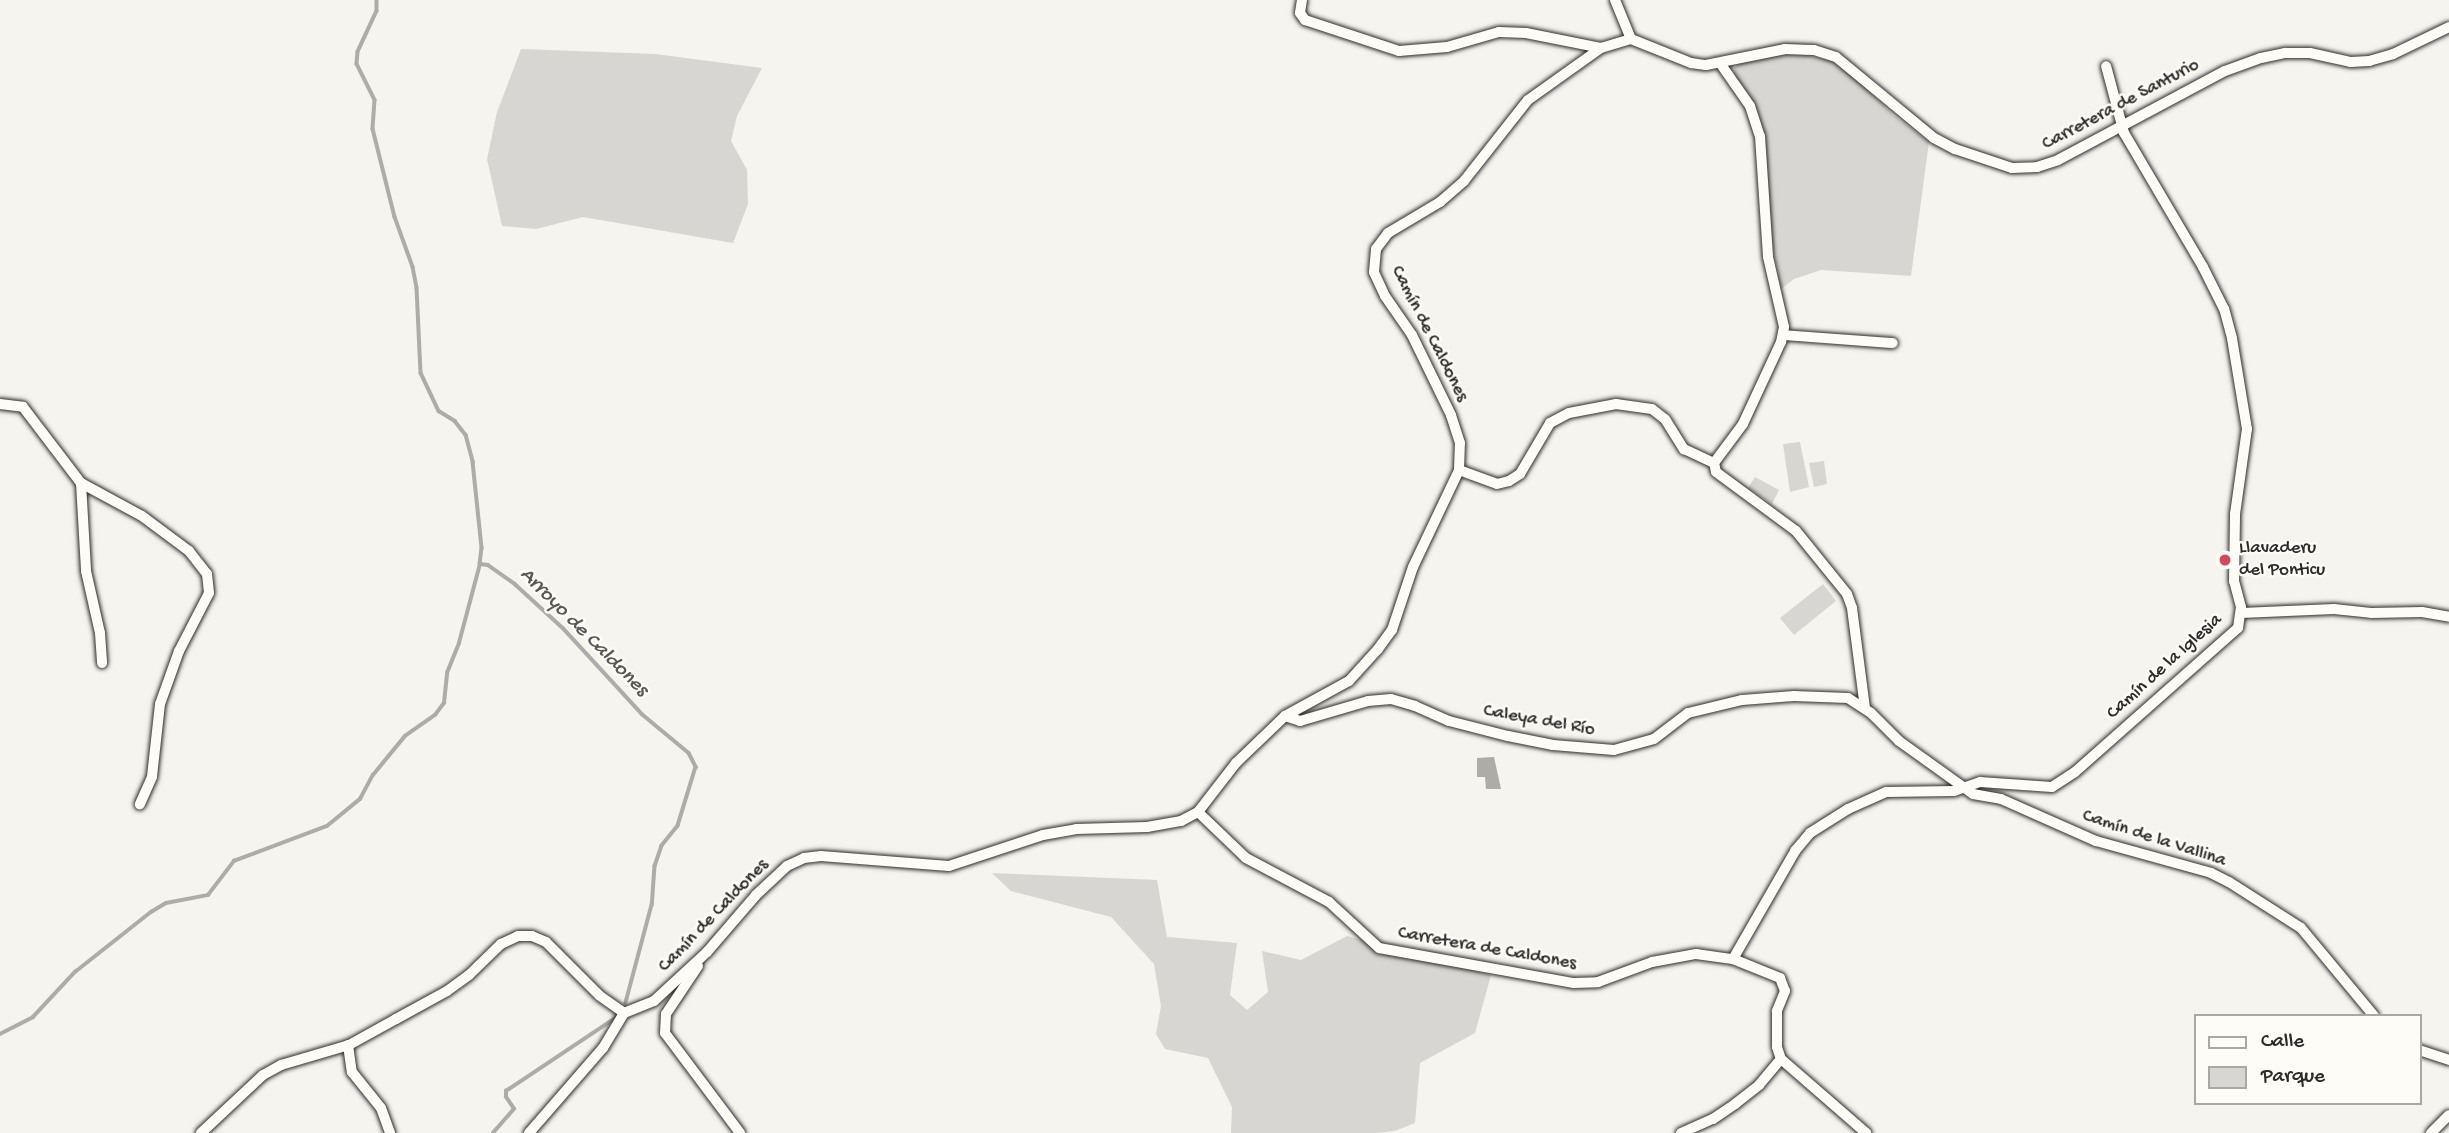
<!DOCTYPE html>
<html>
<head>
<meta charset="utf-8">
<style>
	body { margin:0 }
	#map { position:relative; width:2449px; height:1133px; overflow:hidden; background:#f5f4ef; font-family:"Gochi Hand",sans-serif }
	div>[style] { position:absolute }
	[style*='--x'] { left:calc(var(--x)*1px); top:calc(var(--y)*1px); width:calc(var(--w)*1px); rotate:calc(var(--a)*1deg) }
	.green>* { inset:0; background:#d7d6d2 }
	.water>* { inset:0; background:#adaca9 }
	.stream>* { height:3.5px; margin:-1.75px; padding:0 1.75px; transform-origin:1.75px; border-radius:1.75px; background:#adaca9 }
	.roads { filter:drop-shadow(0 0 2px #2b2b2b) drop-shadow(0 0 2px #2b2b2b) }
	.street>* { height:10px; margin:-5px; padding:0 5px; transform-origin:5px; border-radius:5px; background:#fdfcf7 }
	.dots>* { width:19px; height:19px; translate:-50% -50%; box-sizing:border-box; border:4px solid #fdfcf7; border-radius:50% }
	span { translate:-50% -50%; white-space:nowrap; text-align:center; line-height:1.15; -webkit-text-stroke:5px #fdfcf7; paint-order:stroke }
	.street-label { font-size:19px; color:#2b2b2b }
	.poi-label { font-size:19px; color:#2b2b2b }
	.left { translate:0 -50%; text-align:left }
	.water-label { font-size:21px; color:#585857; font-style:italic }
	.legend { position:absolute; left:2194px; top:1014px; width:228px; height:91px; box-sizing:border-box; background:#fdfcf7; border:2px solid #a9a8a5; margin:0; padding:9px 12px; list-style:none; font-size:21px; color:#2b2b2b }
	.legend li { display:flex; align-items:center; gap:14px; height:35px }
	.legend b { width:35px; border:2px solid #a9a8a5 }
</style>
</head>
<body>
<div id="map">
	<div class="green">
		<i style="clip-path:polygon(521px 49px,655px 54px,762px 68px,737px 116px,731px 141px,747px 170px,748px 204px,733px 243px,583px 217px,536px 229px,502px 226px,487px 159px,497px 112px)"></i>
		<i style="clip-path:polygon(1776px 55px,1804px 55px,1831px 61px,1854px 75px,1893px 115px,1929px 142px,1911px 276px,1821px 270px,1794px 279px,1781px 289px,1771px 237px,1763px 128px,1757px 109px,1735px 77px,1734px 68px,1745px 60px)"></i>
		<i style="clip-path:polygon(1800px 442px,1809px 487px,1790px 492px,1783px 444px)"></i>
		<i style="clip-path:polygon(1824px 461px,1827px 484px,1814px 487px,1809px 463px)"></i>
		<i style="clip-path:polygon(1755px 477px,1779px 490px,1772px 504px,1748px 488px)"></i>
		<i style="clip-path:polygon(1823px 584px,1836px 601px,1794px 635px,1780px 618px)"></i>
		<i style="clip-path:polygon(992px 873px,1157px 880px,1167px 937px,1237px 943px,1230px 995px,1247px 1010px,1268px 992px,1262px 951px,1301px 960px,1347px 936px,1491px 975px,1475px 1033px,1420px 1063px,1415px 1123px,1395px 1131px,1375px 1133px,1231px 1133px,1232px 1107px,1208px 1058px,1165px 1049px,1156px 1034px,1161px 1006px,1154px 964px,1111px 917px,1011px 891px)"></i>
	</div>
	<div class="water">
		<i style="clip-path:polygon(1494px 757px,1501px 789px,1486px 789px,1485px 777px,1477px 777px,1477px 758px)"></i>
	</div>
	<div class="stream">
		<i style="--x:377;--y:0;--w:11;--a:90"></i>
		<i style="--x:377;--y:11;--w:45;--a:114.9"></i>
		<i style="--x:358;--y:52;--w:12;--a:95"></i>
		<i style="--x:357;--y:64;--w:40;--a:63.4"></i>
		<i style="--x:375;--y:100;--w:29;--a:94"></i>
		<i style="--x:373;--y:129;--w:91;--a:76"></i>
		<i style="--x:395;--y:217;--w:53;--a:70.2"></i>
		<i style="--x:413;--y:267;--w:21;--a:79"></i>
		<i style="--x:417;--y:288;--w:85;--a:87.3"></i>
		<i style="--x:421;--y:373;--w:42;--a:64.7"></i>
		<i style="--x:439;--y:411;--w:19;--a:32"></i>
		<i style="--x:455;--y:421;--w:18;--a:52"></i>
		<i style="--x:466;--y:435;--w:28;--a:75"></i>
		<i style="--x:473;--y:462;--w:86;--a:84"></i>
		<i style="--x:482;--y:548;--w:16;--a:97"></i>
		<i style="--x:480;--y:564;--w:8;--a:7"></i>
		<i style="--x:488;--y:565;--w:33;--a:35"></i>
		<i style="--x:515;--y:584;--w:65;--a:42.5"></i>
		<i style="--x:563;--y:628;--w:117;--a:47.4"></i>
		<i style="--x:642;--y:714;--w:61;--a:39.7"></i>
		<i style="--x:689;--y:753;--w:16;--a:63"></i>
		<i style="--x:696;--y:767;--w:62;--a:107"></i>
		<i style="--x:678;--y:826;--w:26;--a:129"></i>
		<i style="--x:662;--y:846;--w:21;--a:109"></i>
		<i style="--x:655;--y:866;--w:39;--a:94"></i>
		<i style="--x:652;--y:905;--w:101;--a:104.9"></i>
		<i style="--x:0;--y:1034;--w:37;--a:-27"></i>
		<i style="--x:33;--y:1017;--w:62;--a:-47"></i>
		<i style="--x:75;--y:972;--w:97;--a:-38.3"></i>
		<i style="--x:151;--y:912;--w:17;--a:-31"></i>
		<i style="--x:166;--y:903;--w:43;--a:-10.8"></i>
		<i style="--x:208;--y:895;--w:43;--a:-52.6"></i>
		<i style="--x:234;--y:861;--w:99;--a:-20.6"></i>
		<i style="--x:327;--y:826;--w:43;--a:-39.3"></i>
		<i style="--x:360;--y:799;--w:27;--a:-62"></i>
		<i style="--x:373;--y:775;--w:50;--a:-50.6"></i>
		<i style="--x:405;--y:736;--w:37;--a:-35"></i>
		<i style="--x:435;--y:715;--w:15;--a:-53"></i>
		<i style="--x:444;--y:703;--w:30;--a:-84"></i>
		<i style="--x:447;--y:673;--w:32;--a:-68"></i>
		<i style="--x:459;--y:643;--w:82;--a:-75.1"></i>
		<i style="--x:493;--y:1133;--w:32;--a:-49"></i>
		<i style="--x:514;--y:1109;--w:14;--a:-124"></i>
		<i style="--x:506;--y:1097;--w:6;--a:-90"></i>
		<i style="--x:506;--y:1091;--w:133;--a:-33.7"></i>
	</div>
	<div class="roads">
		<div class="street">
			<i style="--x:1302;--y:0;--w:13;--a:99"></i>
			<i style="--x:1300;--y:13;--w:9;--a:54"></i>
			<i style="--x:1305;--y:20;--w:99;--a:18.3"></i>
			<i style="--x:1399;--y:51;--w:48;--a:-4.8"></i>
			<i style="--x:1447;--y:47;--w:54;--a:-16.1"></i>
			<i style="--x:1499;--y:32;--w:27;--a:2"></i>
			<i style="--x:1526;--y:33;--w:76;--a:11.3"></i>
			<i style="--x:1615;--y:0;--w:42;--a:67.7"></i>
			<i style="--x:1631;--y:39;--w:65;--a:21.8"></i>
			<i style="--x:1691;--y:63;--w:15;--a:8"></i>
			<i style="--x:1706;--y:65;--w:81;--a:-11.4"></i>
			<i style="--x:1785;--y:49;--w:29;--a:2"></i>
			<i style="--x:1814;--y:50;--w:23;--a:18"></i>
			<i style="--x:1836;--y:57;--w:127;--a:39.6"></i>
			<i style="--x:1934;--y:138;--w:24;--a:28"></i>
			<i style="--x:1955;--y:149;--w:60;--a:18.4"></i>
			<i style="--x:2012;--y:168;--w:25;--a:-2"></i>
			<i style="--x:2037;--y:167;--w:22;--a:-18"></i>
			<i style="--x:2058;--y:160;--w:189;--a:-28.1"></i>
			<i style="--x:2225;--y:71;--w:38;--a:-20"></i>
			<i style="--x:2261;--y:58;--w:25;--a:-12"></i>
			<i style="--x:2285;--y:53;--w:25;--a:0"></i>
			<i style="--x:2310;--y:53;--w:42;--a:12.4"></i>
			<i style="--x:2351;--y:62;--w:18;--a:-3"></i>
			<i style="--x:2369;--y:61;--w:25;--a:-16"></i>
			<i style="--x:2393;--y:54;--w:62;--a:-25.7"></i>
			<i style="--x:1720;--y:63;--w:52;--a:55.1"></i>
			<i style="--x:1750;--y:106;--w:32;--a:72"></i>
			<i style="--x:1760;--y:136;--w:121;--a:86.2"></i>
			<i style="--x:1768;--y:257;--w:72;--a:77.1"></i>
			<i style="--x:1784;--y:327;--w:15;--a:101"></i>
			<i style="--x:1781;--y:342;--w:90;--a:114.9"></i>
			<i style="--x:1743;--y:424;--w:49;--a:126.6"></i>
			<i style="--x:1714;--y:463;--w:9;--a:77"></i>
			<i style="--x:1716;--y:472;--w:99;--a:36.4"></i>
			<i style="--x:1796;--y:531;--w:81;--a:51"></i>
			<i style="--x:1847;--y:594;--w:15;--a:70"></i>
			<i style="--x:1852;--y:608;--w:101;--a:82.6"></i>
			<i style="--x:1783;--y:335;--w:110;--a:4.2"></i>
			<i style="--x:0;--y:404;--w:23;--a:7"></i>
			<i style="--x:23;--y:407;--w:96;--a:52.7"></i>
			<i style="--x:81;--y:483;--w:69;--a:28.4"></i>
			<i style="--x:142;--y:516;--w:59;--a:36.7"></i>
			<i style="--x:189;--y:551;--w:29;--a:52"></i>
			<i style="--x:207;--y:574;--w:19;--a:84"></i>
			<i style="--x:209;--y:593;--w:65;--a:117.3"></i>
			<i style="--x:179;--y:651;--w:56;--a:109.7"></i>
			<i style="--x:160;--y:704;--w:73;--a:96.3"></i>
			<i style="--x:152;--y:777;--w:30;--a:114"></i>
			<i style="--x:1459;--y:470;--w:40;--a:20.2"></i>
			<i style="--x:1497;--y:484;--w:12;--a:-14"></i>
			<i style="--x:1509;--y:481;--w:13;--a:-32"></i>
			<i style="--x:1520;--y:474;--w:59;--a:-59.5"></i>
			<i style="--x:1550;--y:423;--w:21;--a:-28"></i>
			<i style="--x:1569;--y:413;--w:48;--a:-10.8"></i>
			<i style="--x:1616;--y:404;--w:36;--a:8"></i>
			<i style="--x:1652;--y:409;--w:16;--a:38"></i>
			<i style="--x:1665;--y:419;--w:36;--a:58"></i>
			<i style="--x:1684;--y:449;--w:33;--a:25"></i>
			<i style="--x:81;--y:483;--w:88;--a:86.7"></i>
			<i style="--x:86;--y:571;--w:64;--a:77.3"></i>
			<i style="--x:100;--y:633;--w:30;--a:86"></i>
			<i style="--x:2241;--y:613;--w:93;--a:-2.5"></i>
			<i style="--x:2334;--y:609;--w:37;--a:6"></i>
			<i style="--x:2371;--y:613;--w:51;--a:-1.1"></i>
			<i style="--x:2422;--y:612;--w:27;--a:10"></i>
			<i style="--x:1285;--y:716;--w:16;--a:18"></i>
			<i style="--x:1300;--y:721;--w:71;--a:-16.4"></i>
			<i style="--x:1368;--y:701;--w:23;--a:-5"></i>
			<i style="--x:1391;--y:699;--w:25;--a:16"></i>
			<i style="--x:1415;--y:706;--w:37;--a:24"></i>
			<i style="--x:1449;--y:721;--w:61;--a:14.3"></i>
			<i style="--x:1508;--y:736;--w:46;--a:11.3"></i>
			<i style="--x:1553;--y:745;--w:61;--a:4.7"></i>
			<i style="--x:1614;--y:750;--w:41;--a:-15.4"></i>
			<i style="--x:1654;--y:739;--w:43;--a:-37.4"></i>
			<i style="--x:1688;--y:713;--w:56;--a:-13.5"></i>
			<i style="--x:1742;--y:700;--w:52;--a:-4.4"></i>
			<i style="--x:1794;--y:696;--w:54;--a:2.1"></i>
			<i style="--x:1848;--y:698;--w:27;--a:33"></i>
			<i style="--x:1871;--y:713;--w:40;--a:45"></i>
			<i style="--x:1899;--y:741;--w:91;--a:35.6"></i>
			<i style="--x:1973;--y:794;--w:28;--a:10"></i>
			<i style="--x:2001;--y:799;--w:104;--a:23.9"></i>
			<i style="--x:2096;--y:841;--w:119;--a:15.5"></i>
			<i style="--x:2211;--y:873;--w:20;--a:27"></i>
			<i style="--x:2229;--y:882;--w:85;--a:32.6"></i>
			<i style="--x:2301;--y:928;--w:114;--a:50.3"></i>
			<i style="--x:1198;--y:812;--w:66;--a:43.8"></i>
			<i style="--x:1246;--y:858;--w:94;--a:27.9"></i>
			<i style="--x:1329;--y:902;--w:68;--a:42.6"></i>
			<i style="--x:1379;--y:948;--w:198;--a:10.2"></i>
			<i style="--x:1574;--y:983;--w:24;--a:-2"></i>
			<i style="--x:1598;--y:982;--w:58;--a:-20.3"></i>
			<i style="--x:1652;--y:962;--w:45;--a:-10.3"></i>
			<i style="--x:1696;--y:954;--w:37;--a:8"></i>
			<i style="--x:1733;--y:959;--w:51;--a:22"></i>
			<i style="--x:1780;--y:978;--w:14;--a:69"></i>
			<i style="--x:1785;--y:991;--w:22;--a:112"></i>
			<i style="--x:1777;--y:1011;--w:36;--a:90"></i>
			<i style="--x:1777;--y:1047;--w:13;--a:72"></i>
			<i style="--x:1781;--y:1059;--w:113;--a:41"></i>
			<i style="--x:1733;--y:959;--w:125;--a:-60.1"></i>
			<i style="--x:1795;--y:851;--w:23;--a:-50"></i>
			<i style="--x:1810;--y:833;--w:45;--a:-32.3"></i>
			<i style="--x:1848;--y:809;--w:42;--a:-24.1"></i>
			<i style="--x:1886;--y:792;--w:68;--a:-0.8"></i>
			<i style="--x:1954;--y:791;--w:28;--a:-19"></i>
			<i style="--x:1980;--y:782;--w:72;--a:4"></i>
			<i style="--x:2052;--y:787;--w:27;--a:-33"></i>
			<i style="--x:2075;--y:772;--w:217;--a:-41.5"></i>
			<i style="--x:2238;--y:628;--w:21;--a:-82"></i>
			<i style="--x:2241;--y:607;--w:27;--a:-105"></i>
			<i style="--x:2234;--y:581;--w:67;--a:-89.1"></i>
			<i style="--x:2235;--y:514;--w:86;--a:-82"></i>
			<i style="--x:2247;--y:429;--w:92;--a:-99.4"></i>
			<i style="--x:2232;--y:338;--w:30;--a:-105"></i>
			<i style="--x:2224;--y:309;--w:47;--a:-116.6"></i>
			<i style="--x:2203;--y:267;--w:156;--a:-120.5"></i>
			<i style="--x:2124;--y:133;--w:69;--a:-105"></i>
			<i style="--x:698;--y:966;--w:58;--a:123.7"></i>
			<i style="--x:666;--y:1014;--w:19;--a:93"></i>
			<i style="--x:665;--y:1033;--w:125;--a:53.1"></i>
			<i style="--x:348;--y:1045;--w:27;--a:82"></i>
			<i style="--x:352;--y:1072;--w:46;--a:51.1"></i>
			<i style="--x:381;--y:1108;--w:27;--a:70"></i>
			<i style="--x:2419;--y:1050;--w:32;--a:18"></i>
			<i style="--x:201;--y:1133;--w:85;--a:-43.1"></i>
			<i style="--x:263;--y:1075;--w:21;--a:-29"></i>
			<i style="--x:281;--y:1065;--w:71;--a:-16.4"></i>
			<i style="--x:349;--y:1045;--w:54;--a:-29"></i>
			<i style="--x:396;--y:1019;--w:58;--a:-28.8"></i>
			<i style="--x:447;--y:991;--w:27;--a:-36"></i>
			<i style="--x:469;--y:975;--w:45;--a:-44.1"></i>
			<i style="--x:501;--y:944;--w:19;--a:-25"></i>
			<i style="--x:518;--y:936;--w:14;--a:0"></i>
			<i style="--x:532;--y:936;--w:15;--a:23"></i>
			<i style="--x:546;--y:942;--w:76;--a:45"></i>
			<i style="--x:600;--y:996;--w:29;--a:35"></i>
			<i style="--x:624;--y:1013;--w:32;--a:-22"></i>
			<i style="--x:654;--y:1001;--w:72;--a:-42.8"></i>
			<i style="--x:707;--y:952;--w:75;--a:-49.3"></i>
			<i style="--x:756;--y:895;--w:42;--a:-43.1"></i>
			<i style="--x:787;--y:866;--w:19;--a:-25"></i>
			<i style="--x:804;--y:858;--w:17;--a:-7"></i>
			<i style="--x:821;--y:856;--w:128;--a:4.5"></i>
			<i style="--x:949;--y:866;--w:99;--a:-18.3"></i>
			<i style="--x:1043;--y:835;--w:34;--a:-10"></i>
			<i style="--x:1076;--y:829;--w:71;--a:-1.6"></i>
			<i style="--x:1147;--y:827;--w:35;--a:-10"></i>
			<i style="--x:1181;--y:821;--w:19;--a:-28"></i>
			<i style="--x:1198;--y:812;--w:62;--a:-52.2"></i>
			<i style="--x:1236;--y:763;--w:68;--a:-43.8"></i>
			<i style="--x:1285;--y:716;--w:73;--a:-28.7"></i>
			<i style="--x:1349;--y:681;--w:43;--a:-47.8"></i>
			<i style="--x:1378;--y:649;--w:24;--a:-54"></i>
			<i style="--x:1392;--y:630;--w:66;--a:-71.6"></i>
			<i style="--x:1413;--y:567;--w:107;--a:-64.6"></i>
			<i style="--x:1459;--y:470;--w:27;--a:-88"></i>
			<i style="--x:1460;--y:443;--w:29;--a:-108"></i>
			<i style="--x:1451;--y:415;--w:89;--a:-116"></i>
			<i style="--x:1412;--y:335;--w:47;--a:-124.7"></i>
			<i style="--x:1385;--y:296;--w:26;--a:-115"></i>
			<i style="--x:1374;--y:272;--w:23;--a:-85"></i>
			<i style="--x:1376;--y:249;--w:20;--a:-53"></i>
			<i style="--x:1388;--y:233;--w:61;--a:-30.8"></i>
			<i style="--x:1440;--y:202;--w:32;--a:-41"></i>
			<i style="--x:1464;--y:181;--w:103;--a:-51.7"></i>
			<i style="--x:1528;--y:100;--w:90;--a:-35.5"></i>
			<i style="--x:1601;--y:48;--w:31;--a:-17"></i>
			<i style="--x:529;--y:1133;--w:113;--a:-49"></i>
			<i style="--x:603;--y:1048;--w:41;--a:-59"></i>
			<i style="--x:1681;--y:1133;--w:35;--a:-24"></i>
			<i style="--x:1713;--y:1119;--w:27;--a:-34"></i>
			<i style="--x:1735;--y:1104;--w:31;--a:-38"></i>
			<i style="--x:1759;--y:1085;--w:34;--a:-50"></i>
			<i style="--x:2431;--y:1133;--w:25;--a:-45"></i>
		</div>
	</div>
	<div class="dots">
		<i style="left:2225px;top:560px;background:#d1495b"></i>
	</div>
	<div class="street-label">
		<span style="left:2121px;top:105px;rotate:-28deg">Carretera de Santurio</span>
		<span style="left:1429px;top:334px;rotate:63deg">Camín de Caldones</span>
		<span style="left:2165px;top:667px;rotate:-42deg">Camín de la Iglesia</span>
		<span style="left:1539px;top:721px;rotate:10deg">Caleya del Río</span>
		<span style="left:2154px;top:839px;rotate:18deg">Camín de la Vallina</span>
		<span style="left:714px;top:916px;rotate:-46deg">Camín de Caldones</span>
		<span style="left:1487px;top:949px;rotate:10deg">Carretera de Caldones</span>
	</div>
	<div class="poi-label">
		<span class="left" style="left:2239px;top:560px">Llavaderu<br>del Ponticu</span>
	</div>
	<div class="water-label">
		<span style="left:583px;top:633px;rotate:45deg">Arroyo de Caldones</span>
	</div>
	<ul class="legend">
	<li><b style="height:9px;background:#fdfcf7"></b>Calle</li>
	<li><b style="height:19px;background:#d7d6d2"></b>Parque</li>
	</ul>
</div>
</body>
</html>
